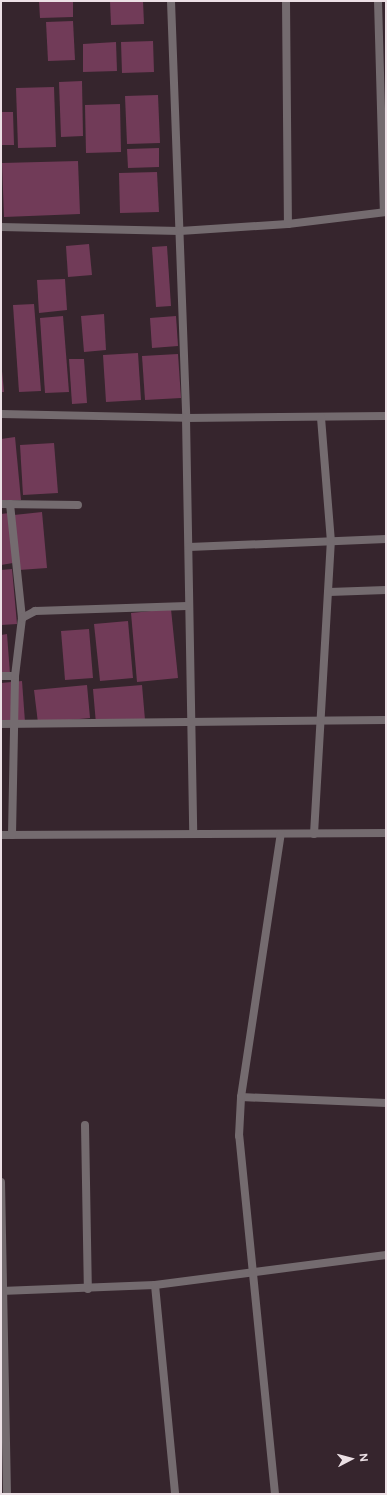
<!DOCTYPE html>
<html>
<head>
<meta charset="utf-8">
<style>
	body { margin:0 }
	#map { position:relative; width:387px; height:1495px; overflow:hidden; background:#36252d; font-family:Figtree,sans-serif }
	div>[style] { position:absolute }
	[style*='--x'] { left:calc(var(--x)*1px); top:calc(var(--y)*1px); width:calc(var(--w)*1px); rotate:calc(var(--a)*1deg) }
	.building>* { inset:0; background:#713b58 }
	.minor>* { height:8px; margin:-4px; padding:0 4px; transform-origin:4px; border-radius:4px; background:#746b6f }
	span { translate:-50% -50%; white-space:nowrap; text-align:center; line-height:1.15; -webkit-text-stroke:4px #36252d; paint-order:stroke }
	.frame { position:absolute; inset:0; border:2px solid #ece0e5; pointer-events:none }
	.north { position:absolute; left:331px; top:1439px; width:40px; height:40px; -webkit-text-stroke:3px #36252d; paint-order:stroke; rotate:84deg; font-size:11px; font-weight:700; line-height:16px; text-align:center; color:#ece0e5 }
	.north::after { content:''; display:block; margin:auto; width:14px; height:18px; background:#ece0e5; clip-path:polygon(50% 0,100% 100%,50% 72%,0 100%) }
</style>
</head>
<body>
<div id="map">
	<div class="building">
		<i style="clip-path:polygon(39px 1px,73px 1px,73px 17px,40px 18px)"></i>
		<i style="clip-path:polygon(110px 1px,143px 1px,144px 24px,111px 25px)"></i>
		<i style="clip-path:polygon(73px 21px,75px 60px,48px 61px,46px 22px)"></i>
		<i style="clip-path:polygon(153px 41px,154px 72px,122px 73px,121px 42px)"></i>
		<i style="clip-path:polygon(116px 42px,117px 71px,83px 72px,83px 44px)"></i>
		<i style="clip-path:polygon(82px 81px,83px 136px,61px 137px,59px 82px)"></i>
		<i style="clip-path:polygon(54px 87px,56px 147px,18px 148px,16px 88px)"></i>
		<i style="clip-path:polygon(158px 95px,160px 143px,127px 144px,125px 96px)"></i>
		<i style="clip-path:polygon(120px 104px,121px 152px,86px 153px,85px 105px)"></i>
		<i style="clip-path:polygon(1px 112px,13px 112px,14px 145px,1px 145px)"></i>
		<i style="clip-path:polygon(159px 148px,159px 167px,128px 168px,127px 149px)"></i>
		<i style="clip-path:polygon(78px 161px,80px 214px,4px 217px,2px 163px)"></i>
		<i style="clip-path:polygon(157px 172px,159px 212px,120px 213px,119px 173px)"></i>
		<i style="clip-path:polygon(89px 244px,92px 275px,68px 277px,66px 246px)"></i>
		<i style="clip-path:polygon(167px 246px,171px 306px,156px 307px,152px 247px)"></i>
		<i style="clip-path:polygon(65px 279px,67px 310px,39px 313px,37px 280px)"></i>
		<i style="clip-path:polygon(34px 304px,41px 391px,19px 392px,13px 305px)"></i>
		<i style="clip-path:polygon(104px 314px,106px 350px,84px 352px,81px 316px)"></i>
		<i style="clip-path:polygon(63px 316px,69px 392px,45px 393px,40px 318px)"></i>
		<i style="clip-path:polygon(176px 316px,178px 346px,152px 348px,150px 318px)"></i>
		<i style="clip-path:polygon(138px 353px,141px 400px,106px 402px,103px 355px)"></i>
		<i style="clip-path:polygon(178px 354px,181px 398px,145px 400px,142px 356px)"></i>
		<i style="clip-path:polygon(69px 359px,84px 359px,87px 403px,72px 404px)"></i>
		<i style="clip-path:polygon(1px 361px,4px 392px,1px 392px)"></i>
		<i style="clip-path:polygon(15px 437px,21px 500px,1px 501px,1px 439px)"></i>
		<i style="clip-path:polygon(54px 443px,58px 493px,23px 495px,20px 445px)"></i>
		<i style="clip-path:polygon(42px 512px,47px 568px,19px 570px,14px 515px)"></i>
		<i style="clip-path:polygon(9px 513px,13px 563px,1px 565px,1px 514px)"></i>
		<i style="clip-path:polygon(12px 569px,17px 624px,1px 625px,1px 570px)"></i>
		<i style="clip-path:polygon(171px 609px,178px 678px,137px 682px,131px 613px)"></i>
		<i style="clip-path:polygon(128px 621px,133px 678px,100px 681px,94px 624px)"></i>
		<i style="clip-path:polygon(89px 629px,93px 678px,65px 680px,61px 631px)"></i>
		<i style="clip-path:polygon(7px 634px,10px 674px,1px 675px,1px 635px)"></i>
		<i style="clip-path:polygon(22px 681px,25px 722px,1px 724px,1px 683px)"></i>
		<i style="clip-path:polygon(87px 685px,90px 718px,38px 723px,34px 690px)"></i>
		<i style="clip-path:polygon(142px 685px,145px 720px,96px 724px,93px 689px)"></i>
	</div>
	<div class="minor">
		<i style="--x:171;--y:1;--w:417;--a:87.9"></i>
		<i style="--x:186;--y:418;--w:416;--a:89"></i>
		<i style="--x:286;--y:1;--w:223;--a:89.5"></i>
		<i style="--x:378;--y:1;--w:211;--a:88.4"></i>
		<i style="--x:1;--y:227;--w:179;--a:1.3"></i>
		<i style="--x:180;--y:231;--w:108;--a:-3.7"></i>
		<i style="--x:288;--y:224;--w:99;--a:-7"></i>
		<i style="--x:1;--y:414;--w:185;--a:1.2"></i>
		<i style="--x:186;--y:418;--w:200;--a:-0.6"></i>
		<i style="--x:1;--y:504;--w:77;--a:0.7"></i>
		<i style="--x:10;--y:504;--w:115;--a:84"></i>
		<i style="--x:189;--y:547;--w:197;--a:-2.3"></i>
		<i style="--x:329;--y:592;--w:57;--a:-2"></i>
		<i style="--x:1;--y:676;--w:14;--a:0"></i>
		<i style="--x:1;--y:724;--w:385;--a:-0.6"></i>
		<i style="--x:314;--y:834;--w:292;--a:-86.7"></i>
		<i style="--x:331;--y:542;--w:125;--a:-94.6"></i>
		<i style="--x:1;--y:835;--w:385;--a:-0.3"></i>
		<i style="--x:12;--y:835;--w:159;--a:-88.9"></i>
		<i style="--x:15;--y:676;--w:58;--a:-83.1"></i>
		<i style="--x:22;--y:618;--w:15;--a:-28"></i>
		<i style="--x:35;--y:611;--w:152;--a:-1.9"></i>
		<i style="--x:241;--y:1097;--w:145;--a:2.4"></i>
		<i style="--x:85;--y:1125;--w:164;--a:89"></i>
		<i style="--x:1;--y:1182;--w:312;--a:88.9"></i>
		<i style="--x:155;--y:1285;--w:210;--a:84.5"></i>
		<i style="--x:1;--y:1291;--w:154;--a:-2.2"></i>
		<i style="--x:155;--y:1285;--w:233;--a:-7.4"></i>
		<i style="--x:275;--y:1494;--w:360;--a:-95.7"></i>
		<i style="--x:239;--y:1136;--w:39;--a:-87"></i>
		<i style="--x:241;--y:1097;--w:266;--a:-81.4"></i>
	</div>
	<div class="frame"></div>
	<div class="north">N</div>
</div>
</body>
</html>
